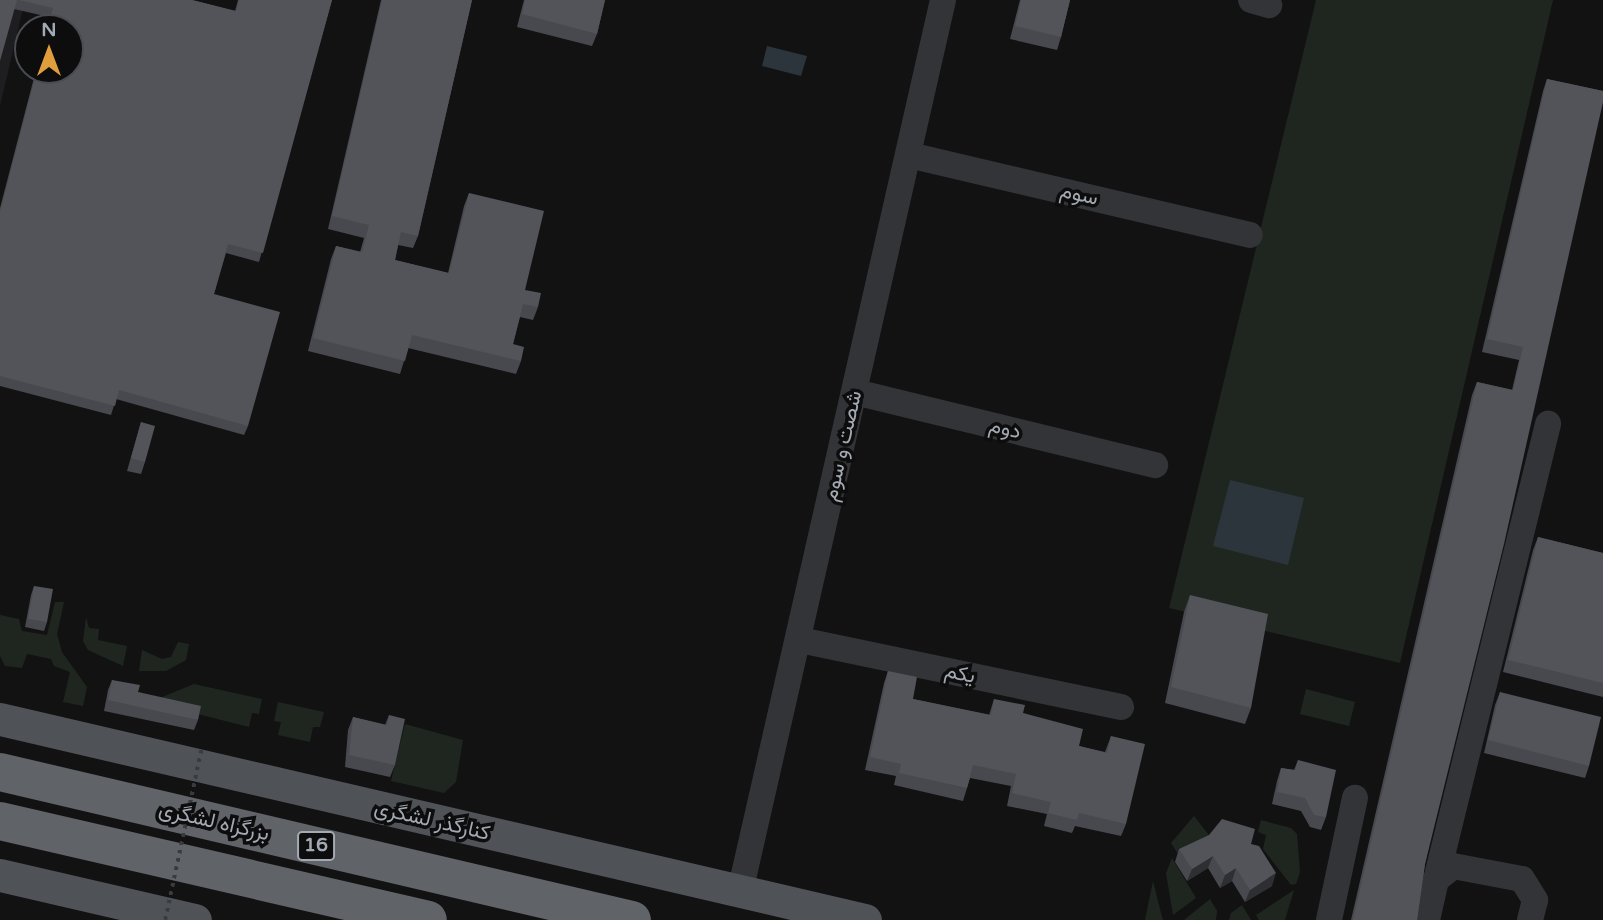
<!DOCTYPE html>
<html>
<head>
<meta charset="utf-8">
<style>
	body { margin:0 }
	#map { position:relative; width:1603px; height:920px; overflow:hidden; background:#121213; font-family:"Varela Round",Vazirmatn,sans-serif }
	div>[style] { position:absolute }
	[style*='--x'] { left:calc(var(--x)*1px); top:calc(var(--y)*1px); width:calc(var(--w)*1px); rotate:calc(var(--a)*1deg) }
	.built>* { inset:0; background:#1e1e20 }
	.green>* { inset:0; background:#1f261f }
	.water>* { inset:0; background:#2c353b }
	.minor>* { height:26px; margin:-13px; padding:0 13px; transform-origin:13px; border-radius:13px; background:#333438 }
	.major>* { height:33px; margin:-16.5px; padding:0 16.5px; transform-origin:16.5px; border-radius:16.5px; background:#4f5257 }
	.highway>* { height:38px; margin:-19px; padding:0 19px; transform-origin:19px; border-radius:19px; background:#606368 }
	.path-bridge>* { height:3.5px; margin-top:-1.75px; transform-origin:0; background:repeating-linear-gradient(90deg,#393b3f 0 3.5px,transparent 0 8.5px) }
	.wall>* { inset:0; background:#48494e }
	.shaded-wall>* { inset:0; background:#2e2f32 }
	.building>* { inset:0; background:#525459 }
	span { translate:-50% -50%; white-space:nowrap; text-align:center; line-height:1.15; -webkit-text-stroke:7px #0d0d0e; paint-order:stroke }
	.shield-label span { padding:2px 5px; background:#0d0d0e; border:2px solid; border-radius:5px; -webkit-text-stroke-width:0 }
	.shield-label { font-size:19px; color:#a4aab3; font-weight:700 }
	.street-label { font-size:21px; color:#a4aab3 }
	.north { position:absolute; left:14px; top:14px; width:70px; height:70px; box-sizing:border-box; background:#0d0d0e; border:2px solid #494c50; border-radius:50%; rotate:0deg; font-size:19px; font-weight:700; line-height:28px; text-align:center; color:#a4aab3 }
	.north::after { content:''; display:block; margin:auto; width:24px; height:32px; background:#e19e3c; clip-path:polygon(50% 0,100% 100%,50% 72%,0 100%) }
</style>
</head>
<body>
<div id="map">
	<div class="built">
		<i style="clip-path:polygon(0 0,25px 0,0 106px)"></i>
	</div>
	<div class="green">
		<i style="clip-path:polygon(1316px 0,1553px 0,1400px 663px,1169px 608px)"></i>
		<i style="clip-path:polygon(55px 602px,64px 602px,57px 634px,62px 652px,87px 687px,83px 706px,63px 702px,70px 672px,54px 666px,51px 659px,27px 654px,22px 668px,5px 666px,0 656px,0 615px,19px 619px,22px 631px,47px 635px)"></i>
		<i style="clip-path:polygon(86px 617px,89px 628px,99px 629px,98px 640px,127px 646px,123px 666px,88px 650px,83px 641px)"></i>
		<i style="clip-path:polygon(178px 642px,189px 644px,186px 660px,166px 671px,139px 671px,142px 650px,162px 659px,171px 657px)"></i>
		<i style="clip-path:polygon(194px 684px,262px 699px,259px 714px,252px 713px,249px 727px,150px 702px)"></i>
		<i style="clip-path:polygon(1306px 689px,1355px 702px,1349px 726px,1300px 714px)"></i>
		<i style="clip-path:polygon(278px 702px,324px 712px,320px 727px,313px 727px,310px 742px,278px 735px,281px 722px,274px 721px)"></i>
		<i style="clip-path:polygon(405px 724px,463px 740px,456px 782px,444px 793px,391px 781px)"></i>
		<i style="clip-path:polygon(1194px 816px,1212px 839px,1181px 859px,1171px 843px)"></i>
		<i style="clip-path:polygon(1261px 820px,1291px 828px,1297px 834px,1300px 872px,1296px 884px,1291px 885px,1263px 849px,1266px 835px,1258px 832px)"></i>
		<i style="clip-path:polygon(1172px 858px,1196px 898px,1173px 915px,1166px 873px)"></i>
		<i style="clip-path:polygon(1153px 881px,1162px 917px,1163px 920px,1145px 920px)"></i>
		<i style="clip-path:polygon(1294px 890px,1285px 920px,1259px 920px,1256px 915px)"></i>
		<i style="clip-path:polygon(1210px 899px,1217px 911px,1216px 920px,1184px 920px)"></i>
		<i style="clip-path:polygon(1242px 905px,1251px 920px,1229px 920px,1231px 913px)"></i>
	</div>
	<div class="water">
		<i style="clip-path:polygon(767px 46px,807px 56px,801px 76px,762px 66px)"></i>
		<i style="clip-path:polygon(1230px 480px,1304px 498px,1288px 565px,1213px 546px)"></i>
	</div>
	<div class="minor">
		<i style="--x:1251;--y:0;--w:19;--a:16"></i>
		<i style="--x:909;--y:155;--w:350;--a:13.2"></i>
		<i style="--x:855;--y:392;--w:309;--a:13.7"></i>
		<i style="--x:800;--y:640;--w:328;--a:11.8"></i>
		<i style="--x:1436;--y:880;--w:470;--a:-76.2"></i>
		<i style="--x:740;--y:892;--w:915;--a:-77.18"></i>
		<i style="--x:1329;--y:920;--w:125;--a:-78"></i>
		<i style="--x:1427;--y:920;--w:41;--a:-77.3"></i>
		<i style="--x:1436;--y:880;--w:22;--a:-39"></i>
		<i style="--x:1453;--y:866;--w:70;--a:10.7"></i>
		<i style="--x:1522;--y:879;--w:25;--a:58"></i>
		<i style="--x:1535;--y:900;--w:21;--a:104"></i>
	</div>
	<div class="major">
		<i style="--x:0;--y:719;--w:888;--a:13.08"></i>
		<i style="--x:0;--y:875;--w:200;--a:13"></i>
	</div>
	<div class="highway">
		<i style="--x:0;--y:772;--w:649;--a:13.18"></i>
		<i style="--x:0;--y:821;--w:439;--a:13"></i>
	</div>
	<div class="path-bridge">
		<i style="--x:165;--y:920;--w:178;--a:-78"></i>
	</div>
	<div class="wall">
		<i style="clip-path:polygon(0 0,192px 0,235px 11px,238px 0,332px 0,259px 262px,226px 253px,214px 294px,248px 426px,244px 435px,116px 399px,111px 415px,0 386px,0 208px,36px 70px,70px 70px,70px 28px,47px 28px,49px 17px,14px 9px)"></i>
		<i style="clip-path:polygon(381px 0,472px 0,418px 236px,413px 248px,398px 245px,395px 260px,448px 273px,464px 206px,469px 193px,525px 290px,538px 307px,533px 320px,520px 317px,513px 344px,521px 361px,516px 374px,408px 348px,400px 374px,308px 351px,331px 259px,336px 246px,360px 252px,364px 238px,328px 229px)"></i>
		<i style="clip-path:polygon(524px 0,605px 0,597px 34px,592px 46px,517px 27px)"></i>
		<i style="clip-path:polygon(1020px 0,1070px 0,1061px 37px,1057px 50px,1010px 39px)"></i>
		<i style="clip-path:polygon(1547px 79px,1603px 91px,1425px 864px,1417px 920px,1351px 920px,1472px 395px,1477px 382px,1512px 390px,1519px 360px,1482px 352px,1543px 91px)"></i>
		<i style="clip-path:polygon(141px 422px,145px 462px,141px 474px,127px 471px)"></i>
		<i style="clip-path:polygon(1538px 537px,1603px 553px,1603px 697px,1503px 672px,1533px 550px)"></i>
		<i style="clip-path:polygon(34px 586px,47px 622px,44px 631px,25px 627px,31px 595px)"></i>
		<i style="clip-path:polygon(1190px 595px,1251px 708px,1245px 724px,1165px 703px,1184px 612px)"></i>
		<i style="clip-path:polygon(888px 671px,913px 699px,989px 715px,994px 699px,1023px 713px,1079px 746px,1105px 752px,1111px 736px,1126px 824px,1121px 836px,1075px 826px,1072px 833px,1044px 826px,1047px 814px,1007px 806px,1011px 786px,970px 778px,963px 801px,894px 785px,896px 776px,865px 770px,884px 683px)"></i>
		<i style="clip-path:polygon(112px 680px,198px 720px,194px 730px,104px 711px,108px 690px)"></i>
		<i style="clip-path:polygon(1500px 692px,1589px 766px,1585px 778px,1484px 753px,1495px 705px)"></i>
		<i style="clip-path:polygon(389px 715px,395px 765px,390px 777px,345px 767px,348px 730px,353px 717px,385px 725px)"></i>
		<i style="clip-path:polygon(1298px 760px,1326px 817px,1321px 830px,1310px 827px,1301px 811px,1272px 804px,1277px 781px,1281px 768px,1294px 770px)"></i>
		<i style="clip-path:polygon(1251px 844px,1272px 886px,1245px 902px,1232px 881px,1220px 888px,1208px 868px,1187px 881px,1175px 862px,1179px 849px)"></i>
	</div>
	<div class="shaded-wall">
		<i style="clip-path:polygon(1213px 856px,1208px 868px,1187px 881px,1192px 869px)"></i>
		<i style="clip-path:polygon(1236px 868px,1232px 881px,1220px 888px,1225px 875px)"></i>
		<i style="clip-path:polygon(1276px 873px,1272px 886px,1245px 902px,1250px 890px)"></i>
	</div>
	<div class="building">
		<i style="clip-path:polygon(0 0,17px 0,0 61px)"></i>
		<i style="clip-path:polygon(19px 0,192px 0,236px 11px,239px 0,332px 0,263px 253px,228px 244px,214px 294px,280px 312px,248px 426px,119px 390px,115px 406px,0 376px,0 212px,37px 70px,70px 70px,70px 28px,48px 28px,53px 8px)"></i>
		<i style="clip-path:polygon(382px 0,472px 0,418px 236px,401px 232px,395px 260px,449px 273px,469px 193px,544px 211px,525px 290px,541px 293px,538px 307px,523px 304px,513px 344px,524px 347px,521px 361px,412px 335px,405px 361px,313px 338px,336px 246px,362px 252px,369px 225px,332px 216px)"></i>
		<i style="clip-path:polygon(525px 0,605px 0,597px 34px,522px 14px)"></i>
		<i style="clip-path:polygon(1021px 0,1070px 0,1061px 37px,1015px 26px)"></i>
		<i style="clip-path:polygon(1547px 79px,1603px 91px,1603px 102px,1504px 544px,1425px 864px,1417px 920px,1353px 920px,1477px 382px,1513px 390px,1523px 347px,1487px 339px)"></i>
		<i style="clip-path:polygon(141px 422px,155px 426px,145px 462px,131px 458px)"></i>
		<i style="clip-path:polygon(1538px 537px,1603px 553px,1603px 683px,1508px 660px)"></i>
		<i style="clip-path:polygon(34px 586px,53px 589px,47px 622px,28px 619px)"></i>
		<i style="clip-path:polygon(1190px 595px,1268px 614px,1251px 708px,1171px 687px)"></i>
		<i style="clip-path:polygon(888px 671px,917px 677px,913px 699px,991px 715px,994px 699px,1025px 705px,1023px 713px,1083px 729px,1079px 746px,1107px 753px,1111px 736px,1145px 744px,1126px 824px,1079px 813px,1077px 820px,1048px 813px,1051px 802px,1012px 793px,1016px 774px,973px 765px,967px 788px,899px 773px,901px 764px,870px 757px)"></i>
		<i style="clip-path:polygon(112px 680px,140px 685px,138px 692px,201px 706px,198px 720px,108px 700px)"></i>
		<i style="clip-path:polygon(1500px 692px,1601px 717px,1589px 766px,1488px 740px)"></i>
		<i style="clip-path:polygon(389px 715px,405px 719px,395px 765px,349px 755px,353px 717px,387px 725px)"></i>
		<i style="clip-path:polygon(1298px 760px,1336px 770px,1326px 817px,1314px 815px,1305px 798px,1277px 792px,1281px 768px,1295px 770px)"></i>
		<i style="clip-path:polygon(1222px 819px,1255px 829px,1251px 844px,1259px 846px,1276px 873px,1250px 890px,1236px 868px,1225px 875px,1213px 856px,1192px 869px,1179px 849px,1209px 835px)"></i>
	</div>
	<div class="shield-label">
		<span style="left:316px;top:846px">16</span>
	</div>
	<div class="street-label">
		<span style="left:1079px;top:195px;rotate:13deg">سوم</span>
		<span style="left:1005px;top:429px;rotate:14deg">دوم</span>
		<span style="left:843px;top:446px;rotate:-77deg">شصت و سوم</span>
		<span style="left:960px;top:674px;rotate:12deg">یکم</span>
		<span style="left:432px;top:821px;rotate:13deg">کنارگذر لشگری</span>
		<span style="left:214px;top:822px;rotate:13deg">بزرگراه لشگری</span>
	</div>
	<div class="north">N</div>
</div>
</body>
</html>
